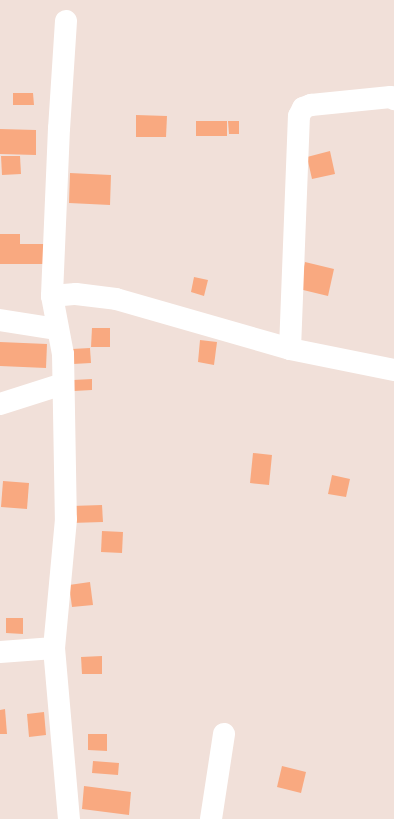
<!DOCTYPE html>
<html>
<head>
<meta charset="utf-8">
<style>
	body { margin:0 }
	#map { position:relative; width:394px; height:819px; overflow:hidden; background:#f1e0d9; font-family:"Space Grotesk",sans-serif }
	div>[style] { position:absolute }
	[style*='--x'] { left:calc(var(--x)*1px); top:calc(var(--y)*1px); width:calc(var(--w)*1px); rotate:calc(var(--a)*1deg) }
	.building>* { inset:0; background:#f9a980 }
	.minor>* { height:22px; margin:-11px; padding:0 11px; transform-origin:11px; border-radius:11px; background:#fff }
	span { translate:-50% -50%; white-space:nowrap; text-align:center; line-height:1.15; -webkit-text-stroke:4px #fff; paint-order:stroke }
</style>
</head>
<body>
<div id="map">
	<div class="building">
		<i style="clip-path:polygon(13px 93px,33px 93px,34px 105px,13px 105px)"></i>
		<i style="clip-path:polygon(136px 115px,167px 116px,166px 137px,136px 137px)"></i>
		<i style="clip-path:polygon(196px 121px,227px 121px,227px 136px,196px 136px)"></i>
		<i style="clip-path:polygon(228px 121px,239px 121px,239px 134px,229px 134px)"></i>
		<i style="clip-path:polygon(0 129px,36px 130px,36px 155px,0 154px)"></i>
		<i style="clip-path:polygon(330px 151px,335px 174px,312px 179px,307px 157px)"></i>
		<i style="clip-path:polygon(1px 156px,20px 156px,21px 174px,2px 175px)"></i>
		<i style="clip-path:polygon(70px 173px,111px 175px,110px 205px,69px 203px)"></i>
		<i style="clip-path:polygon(0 234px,20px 234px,20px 244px,45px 244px,45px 264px,0 264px)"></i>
		<i style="clip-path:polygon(305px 262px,334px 269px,328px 296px,299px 289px)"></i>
		<i style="clip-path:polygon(194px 277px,208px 280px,204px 296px,191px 292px)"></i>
		<i style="clip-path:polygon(92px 328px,110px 328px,110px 347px,91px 347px)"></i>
		<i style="clip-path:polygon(200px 340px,217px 342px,214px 365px,198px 362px)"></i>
		<i style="clip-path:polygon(0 342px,47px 344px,46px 368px,0 366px)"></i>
		<i style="clip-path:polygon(90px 348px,91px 363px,73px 364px,72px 349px)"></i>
		<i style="clip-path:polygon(92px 379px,92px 390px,74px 391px,73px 380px)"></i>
		<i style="clip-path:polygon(253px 453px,272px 455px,269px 485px,250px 483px)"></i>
		<i style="clip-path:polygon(332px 475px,350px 479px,346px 497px,328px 494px)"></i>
		<i style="clip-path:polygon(3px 481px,29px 483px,27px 509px,1px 507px)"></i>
		<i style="clip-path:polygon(102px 505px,103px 522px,71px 523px,71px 506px)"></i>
		<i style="clip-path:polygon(102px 531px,123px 532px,122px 553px,101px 552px)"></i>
		<i style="clip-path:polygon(90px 582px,93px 605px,72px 607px,69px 585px)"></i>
		<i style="clip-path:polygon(6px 618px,23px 618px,23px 634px,6px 633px)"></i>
		<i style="clip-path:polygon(102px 656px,102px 674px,82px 674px,81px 657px)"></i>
		<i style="clip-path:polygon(5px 709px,7px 734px,0 734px,0 710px)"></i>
		<i style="clip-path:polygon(44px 712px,46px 735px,29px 737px,27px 714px)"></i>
		<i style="clip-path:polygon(88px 734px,107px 734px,107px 751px,88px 750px)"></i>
		<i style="clip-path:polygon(93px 761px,119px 763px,118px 775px,92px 773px)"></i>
		<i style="clip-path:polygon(282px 766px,306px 772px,301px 793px,277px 787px)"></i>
		<i style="clip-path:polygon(84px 786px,131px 792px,129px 815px,82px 809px)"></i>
	</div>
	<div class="minor">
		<i style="--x:66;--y:21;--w:107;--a:93.7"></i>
		<i style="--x:59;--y:128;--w:168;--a:92.4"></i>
		<i style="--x:52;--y:296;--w:59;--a:79.3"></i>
		<i style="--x:63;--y:354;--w:165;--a:89"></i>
		<i style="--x:66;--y:519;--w:130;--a:95.3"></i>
		<i style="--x:54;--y:648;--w:172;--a:85"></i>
		<i style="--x:52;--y:296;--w:24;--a:-5"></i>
		<i style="--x:76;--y:294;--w:40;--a:7.1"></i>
		<i style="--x:116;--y:299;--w:181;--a:16"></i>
		<i style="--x:290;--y:349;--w:106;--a:11.4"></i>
		<i style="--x:0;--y:320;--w:58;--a:9"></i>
		<i style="--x:290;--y:349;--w:233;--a:-87.8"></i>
		<i style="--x:299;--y:116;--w:9;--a:-63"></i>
		<i style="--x:303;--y:108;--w:9;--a:-21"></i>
		<i style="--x:311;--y:105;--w:80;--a:-5.7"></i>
		<i style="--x:391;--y:97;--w:4;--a:34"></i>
		<i style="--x:0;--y:404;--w:66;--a:-17.6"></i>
		<i style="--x:0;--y:652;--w:54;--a:-4.2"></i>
		<i style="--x:211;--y:819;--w:86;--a:-81.3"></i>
	</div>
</div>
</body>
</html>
